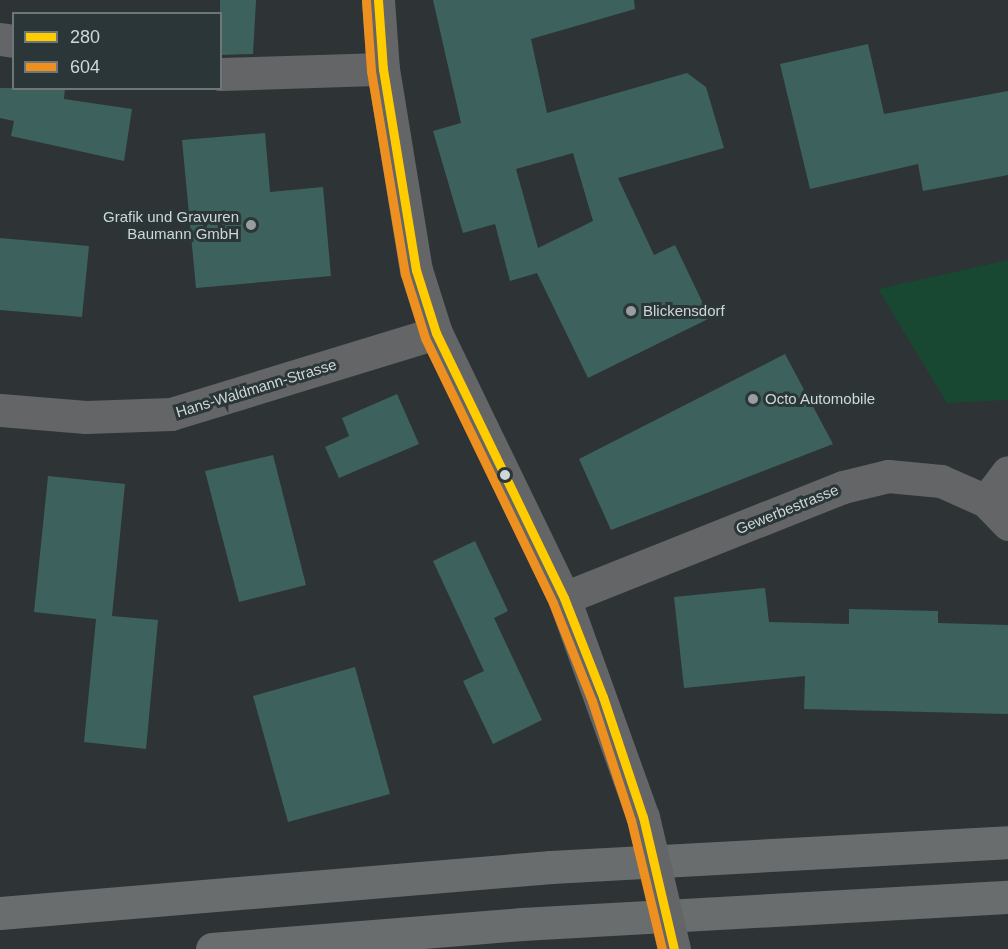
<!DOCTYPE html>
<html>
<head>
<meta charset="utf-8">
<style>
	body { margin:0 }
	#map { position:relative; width:1008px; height:949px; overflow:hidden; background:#2e3435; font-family:Arial,sans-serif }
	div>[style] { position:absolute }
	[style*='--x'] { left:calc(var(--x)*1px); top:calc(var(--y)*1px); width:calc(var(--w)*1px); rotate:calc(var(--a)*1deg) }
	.green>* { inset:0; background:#184732 }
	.building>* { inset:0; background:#3d615d }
	.minor>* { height:33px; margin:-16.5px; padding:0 16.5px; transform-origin:16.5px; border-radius:16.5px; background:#636566 }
	.tertiary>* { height:33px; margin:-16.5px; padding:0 16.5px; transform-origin:16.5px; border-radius:16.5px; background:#636566 }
	.motorway>* { height:33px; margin:-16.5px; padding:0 16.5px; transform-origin:16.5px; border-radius:16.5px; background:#6a6d6e }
	.tertiary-bridge>* { height:33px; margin:-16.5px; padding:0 16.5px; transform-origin:16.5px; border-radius:16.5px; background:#636566 }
	.bus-1>* { height:9px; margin:-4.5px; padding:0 4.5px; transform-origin:4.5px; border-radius:4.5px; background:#fc0 }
	.bus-2>* { height:9px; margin:-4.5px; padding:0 4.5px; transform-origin:4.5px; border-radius:4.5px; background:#ee901f }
	.dots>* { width:16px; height:16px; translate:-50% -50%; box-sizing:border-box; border:3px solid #2b3638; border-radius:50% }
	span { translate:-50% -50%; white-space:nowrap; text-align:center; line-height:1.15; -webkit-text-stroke:6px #2b3638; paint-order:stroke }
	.poi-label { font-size:15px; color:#cfd7d7 }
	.right { translate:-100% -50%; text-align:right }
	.left { translate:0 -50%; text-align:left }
	.street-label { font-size:15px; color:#cfd7d7 }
	.legend { position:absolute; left:12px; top:12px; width:210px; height:78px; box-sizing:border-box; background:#2b3638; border:2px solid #6d7678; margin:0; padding:8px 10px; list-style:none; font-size:18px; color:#cfd7d7 }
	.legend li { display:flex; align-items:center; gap:12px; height:30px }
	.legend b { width:30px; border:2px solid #6d7678 }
</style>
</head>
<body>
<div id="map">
	<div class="green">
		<i style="clip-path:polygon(1008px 260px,1008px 400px,947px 403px,878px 289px)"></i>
	</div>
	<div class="building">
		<i style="clip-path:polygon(220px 0,256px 0,253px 54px,220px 55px)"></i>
		<i style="clip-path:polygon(evenodd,433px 0,634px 0,635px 9px,531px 39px,547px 113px,687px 73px,706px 87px,724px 148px,618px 178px,654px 255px,675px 245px,710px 318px,588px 378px,537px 273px,510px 281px,495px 224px,463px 233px,433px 131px,461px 123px,433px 0,573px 153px,593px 221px,538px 248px,516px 169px,573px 153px)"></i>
		<i style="clip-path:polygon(868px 44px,884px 114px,1008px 91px,1008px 175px,923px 191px,918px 164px,810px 189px,780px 64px)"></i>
		<i style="clip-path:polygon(0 88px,65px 88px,64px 99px,132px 109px,124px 161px,11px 136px,14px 121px,0 118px)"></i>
		<i style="clip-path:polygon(265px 133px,270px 192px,323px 187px,331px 276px,196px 288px,182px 140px)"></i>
		<i style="clip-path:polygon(0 238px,89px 246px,82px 317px,0 310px)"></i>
		<i style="clip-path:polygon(785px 354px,833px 444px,611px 530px,579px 459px)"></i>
		<i style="clip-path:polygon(397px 394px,419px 444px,339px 478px,325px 447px,349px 436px,342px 418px)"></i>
		<i style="clip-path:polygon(273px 455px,306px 585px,239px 602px,205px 471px)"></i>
		<i style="clip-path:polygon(48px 476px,125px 484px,112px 616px,158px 620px,146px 749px,84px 742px,96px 619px,34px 612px)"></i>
		<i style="clip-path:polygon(475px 541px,508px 611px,494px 618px,542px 720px,493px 744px,463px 681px,484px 671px,433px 561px)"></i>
		<i style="clip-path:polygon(765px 588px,769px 622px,849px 624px,849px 609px,938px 611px,938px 623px,1008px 625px,1008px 714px,804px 709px,805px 676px,684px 688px,674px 597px)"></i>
		<i style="clip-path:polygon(355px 667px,390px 794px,288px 822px,253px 696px)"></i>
	</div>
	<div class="minor">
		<i style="--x:0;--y:39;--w:14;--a:8"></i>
		<i style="--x:220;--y:74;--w:163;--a:-1.8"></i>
		<i style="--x:0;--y:410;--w:86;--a:4.7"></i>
		<i style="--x:86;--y:417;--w:85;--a:-2"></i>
		<i style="--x:171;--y:414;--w:277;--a:-17"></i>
		<i style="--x:986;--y:501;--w:36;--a:-53"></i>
		<i style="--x:564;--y:598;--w:300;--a:-21.7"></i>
		<i style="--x:843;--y:487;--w:46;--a:-13.7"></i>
		<i style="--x:888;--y:476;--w:53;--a:5.4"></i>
		<i style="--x:941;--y:481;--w:49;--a:24"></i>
		<i style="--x:986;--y:501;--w:32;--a:46"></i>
	</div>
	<div class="tertiary">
		<i style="--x:378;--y:0;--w:69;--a:85.9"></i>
		<i style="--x:383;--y:69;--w:204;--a:80.7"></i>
		<i style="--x:416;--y:270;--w:66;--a:72.4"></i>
		<i style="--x:436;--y:333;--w:294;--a:64.2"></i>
		<i style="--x:564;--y:598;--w:233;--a:70.2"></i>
	</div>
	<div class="motorway">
		<i style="--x:0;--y:913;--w:553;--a:-4.77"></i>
		<i style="--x:551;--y:867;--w:458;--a:-3.1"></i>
		<i style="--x:212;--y:949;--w:311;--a:-4.6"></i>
		<i style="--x:522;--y:924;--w:487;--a:-3.2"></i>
	</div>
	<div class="tertiary-bridge">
		<i style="--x:643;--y:817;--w:136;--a:76.8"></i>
	</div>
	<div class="bus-1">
		<i style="--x:378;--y:0;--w:69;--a:85.9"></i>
		<i style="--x:383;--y:69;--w:204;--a:80.7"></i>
		<i style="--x:416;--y:270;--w:66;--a:72.4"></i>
		<i style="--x:436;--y:333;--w:294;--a:64.2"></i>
		<i style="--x:564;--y:598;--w:106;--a:68.5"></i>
		<i style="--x:603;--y:697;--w:126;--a:71.6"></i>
		<i style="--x:643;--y:817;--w:136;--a:76.8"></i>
	</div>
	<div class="bus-2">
		<i style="--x:366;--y:1;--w:70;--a:85.9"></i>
		<i style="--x:371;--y:71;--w:206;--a:80.5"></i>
		<i style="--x:405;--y:274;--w:67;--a:72.6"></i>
		<i style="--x:425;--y:338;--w:294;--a:64.2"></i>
		<i style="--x:553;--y:603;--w:105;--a:68.3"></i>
		<i style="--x:592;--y:701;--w:125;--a:71.9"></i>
		<i style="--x:631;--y:820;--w:133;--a:76.5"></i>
	</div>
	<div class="dots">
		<i style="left:251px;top:225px;background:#979e9e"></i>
		<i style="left:631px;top:311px;background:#979e9e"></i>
		<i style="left:753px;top:399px;background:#979e9e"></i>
		<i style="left:505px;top:475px;background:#cfd7d7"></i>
	</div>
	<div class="poi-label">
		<span class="right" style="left:239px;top:225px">Grafik und Gravuren<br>Baumann GmbH</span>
		<span class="left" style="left:643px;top:311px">Blickensdorf</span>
		<span class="left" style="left:765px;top:399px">Octo Automobile</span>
	</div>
	<div class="street-label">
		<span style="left:256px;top:388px;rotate:-17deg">Hans-Waldmann-Strasse</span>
		<span style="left:787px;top:509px;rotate:-22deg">Gewerbestrasse</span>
	</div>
	<ul class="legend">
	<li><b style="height:8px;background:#fc0"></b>280</li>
	<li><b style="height:8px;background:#ee901f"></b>604</li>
	</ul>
</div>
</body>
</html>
